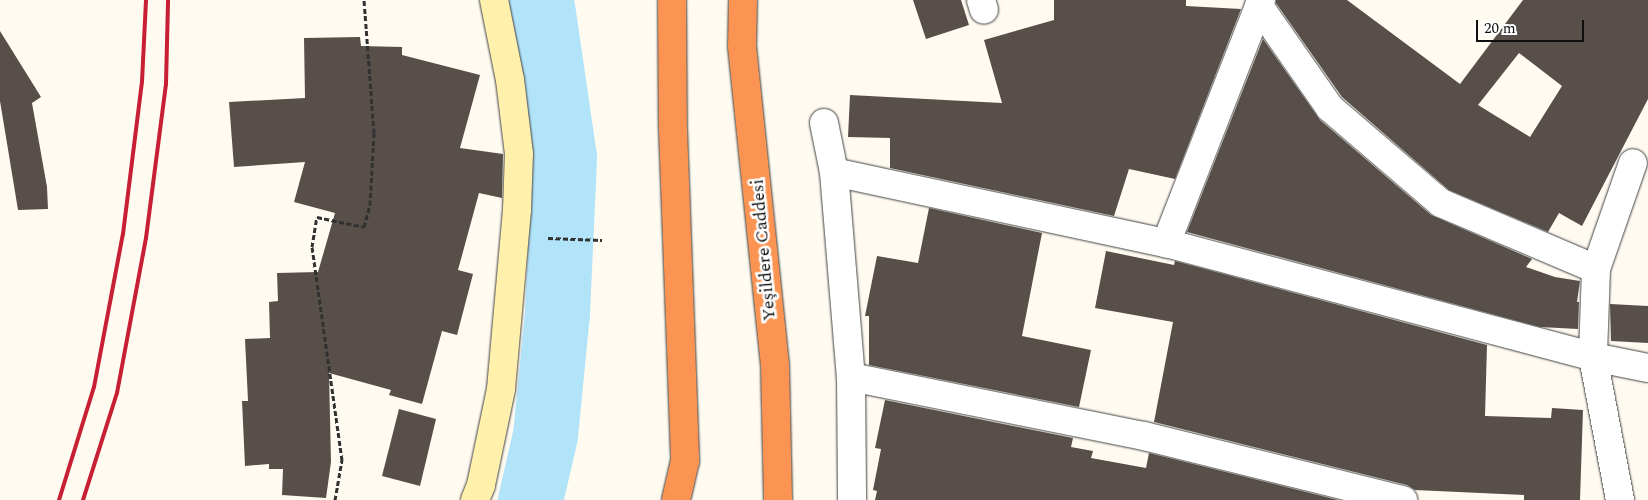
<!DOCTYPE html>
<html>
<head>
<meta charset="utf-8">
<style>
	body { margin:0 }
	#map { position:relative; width:1648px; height:500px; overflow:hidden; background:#fffbf1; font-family:Spectral,serif }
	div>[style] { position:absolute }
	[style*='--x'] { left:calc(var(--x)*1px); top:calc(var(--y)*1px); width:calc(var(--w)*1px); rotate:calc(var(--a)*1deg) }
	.river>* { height:65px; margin:-32.5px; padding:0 32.5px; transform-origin:32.5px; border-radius:32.5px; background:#b2e4f9 }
	.building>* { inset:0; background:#584f4a }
	.path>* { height:3px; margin-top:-1.5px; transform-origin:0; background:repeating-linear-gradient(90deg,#313131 0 5px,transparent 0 7.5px) }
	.roads { filter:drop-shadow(0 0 1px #424242) drop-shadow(0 0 1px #424242) }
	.street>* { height:28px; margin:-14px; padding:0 14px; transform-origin:14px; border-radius:14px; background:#fff }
	.secondary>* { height:28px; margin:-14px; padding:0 14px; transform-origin:14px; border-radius:14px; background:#fff0ac }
	.highway>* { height:28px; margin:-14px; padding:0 14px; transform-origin:14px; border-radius:14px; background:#fb9453 }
	.rail>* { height:4px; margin:-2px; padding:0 2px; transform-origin:2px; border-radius:2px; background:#c71f33 }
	span { translate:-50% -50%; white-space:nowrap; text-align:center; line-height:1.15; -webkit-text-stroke:5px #fff; paint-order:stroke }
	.street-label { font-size:18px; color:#0f0f0f }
	.scale { position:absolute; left:1476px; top:20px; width:108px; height:22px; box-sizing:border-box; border:2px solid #0f0f0f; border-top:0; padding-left:6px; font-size:15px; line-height:18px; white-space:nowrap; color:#0f0f0f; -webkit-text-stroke:4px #fff; paint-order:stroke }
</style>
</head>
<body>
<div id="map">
	<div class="river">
		<i style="--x:530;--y:500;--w:67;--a:-77"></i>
		<i style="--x:545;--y:435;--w:123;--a:-84.4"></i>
		<i style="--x:557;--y:313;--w:156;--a:-87.4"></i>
		<i style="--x:564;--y:157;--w:159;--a:-98.3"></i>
	</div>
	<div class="building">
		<i style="clip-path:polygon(913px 0,961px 0,969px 25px,926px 39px)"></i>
		<i style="clip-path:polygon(1054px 0,1186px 0,1186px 6px,1241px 9px,1175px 179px,1129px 169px,1114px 216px,890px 168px,890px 138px,848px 137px,850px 95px,1002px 103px,984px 40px,1054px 20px)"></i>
		<i style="clip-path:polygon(evenodd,1276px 0,1347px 0,1460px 84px,1523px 0,1648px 0,1648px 99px,1582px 226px,1559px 213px,1548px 232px,1449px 190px,1342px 97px,1276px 3px,1276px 0,1519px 53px,1562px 86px,1530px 137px,1478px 105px,1519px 53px)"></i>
		<i style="clip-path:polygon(0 31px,41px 97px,32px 103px,47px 187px,48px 209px,18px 210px,0 101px)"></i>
		<i style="clip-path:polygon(360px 37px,361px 46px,402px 47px,402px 55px,480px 75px,460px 148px,503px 154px,502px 198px,479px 193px,458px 270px,473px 274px,457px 335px,442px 331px,422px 404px,389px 395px,391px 390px,329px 373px,331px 462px,326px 498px,282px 495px,283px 469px,269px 469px,269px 464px,245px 466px,242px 401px,248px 401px,245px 339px,270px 338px,269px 302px,278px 301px,277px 273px,318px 272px,335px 213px,294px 202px,305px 162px,234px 167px,229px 102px,305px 98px,304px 38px)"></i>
		<i style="clip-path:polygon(1263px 39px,1320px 120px,1431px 215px,1532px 259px,1526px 267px,1555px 277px,1580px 281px,1577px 302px,1579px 302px,1578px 329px,1540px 327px,1187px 232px)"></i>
		<i style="clip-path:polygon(929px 208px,1042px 233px,1022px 336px,1091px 350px,1079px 407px,869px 365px,869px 316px,865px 316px,877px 256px,918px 263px)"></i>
		<i style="clip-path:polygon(1106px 251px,1174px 265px,1175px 261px,1487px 345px,1485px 416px,1551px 418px,1552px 408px,1583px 410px,1580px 500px,1524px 500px,1524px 495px,1415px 490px,1407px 485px,1154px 422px,1173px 322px,1095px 308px)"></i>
		<i style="clip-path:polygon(1610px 304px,1648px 306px,1648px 343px,1611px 341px)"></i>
		<i style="clip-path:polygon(885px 400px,1073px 438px,1071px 447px,1093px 451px,1091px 458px,1146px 468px,1149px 453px,1338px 500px,875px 500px,877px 491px,873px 490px,881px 449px,875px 448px)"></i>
		<i style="clip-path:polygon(399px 409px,436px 419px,420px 486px,382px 476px)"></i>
	</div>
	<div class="path">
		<i style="--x:548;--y:238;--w:54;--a:2.1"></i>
		<i style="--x:335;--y:500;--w:41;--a:-80.1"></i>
		<i style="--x:342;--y:460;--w:215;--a:-98"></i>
		<i style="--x:312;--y:247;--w:30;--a:-81"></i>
		<i style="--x:317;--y:217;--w:48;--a:12"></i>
		<i style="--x:364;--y:227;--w:23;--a:-75"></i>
		<i style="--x:370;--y:205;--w:72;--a:-86.8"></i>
		<i style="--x:374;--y:133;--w:133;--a:-94.3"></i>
	</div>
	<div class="roads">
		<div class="street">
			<i style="--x:981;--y:0;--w:10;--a:73"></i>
			<i style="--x:1261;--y:0;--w:6;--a:108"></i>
			<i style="--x:1259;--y:6;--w:124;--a:55.2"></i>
			<i style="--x:1330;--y:108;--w:146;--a:40.6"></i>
			<i style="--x:1441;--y:203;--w:168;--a:23.1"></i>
			<i style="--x:1596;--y:269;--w:112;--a:-70.8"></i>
			<i style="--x:1259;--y:6;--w:255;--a:111.4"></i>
			<i style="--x:1166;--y:243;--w:442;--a:14.9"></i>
			<i style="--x:1593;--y:357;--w:56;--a:11.3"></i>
			<i style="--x:824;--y:123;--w:50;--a:78.5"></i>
			<i style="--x:834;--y:172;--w:206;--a:85.3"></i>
			<i style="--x:851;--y:377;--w:123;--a:89.5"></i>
			<i style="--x:834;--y:172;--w:340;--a:12.1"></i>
			<i style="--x:1596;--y:269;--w:88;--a:92"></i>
			<i style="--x:1593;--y:357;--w:146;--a:79.3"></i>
			<i style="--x:851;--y:377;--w:299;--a:11.4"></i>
			<i style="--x:1144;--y:436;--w:267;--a:13.9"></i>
		</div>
		<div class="secondary">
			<i style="--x:475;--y:500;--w:16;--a:-68"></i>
			<i style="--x:481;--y:485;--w:98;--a:-78.2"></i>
			<i style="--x:501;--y:389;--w:180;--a:-84.9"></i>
			<i style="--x:517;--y:210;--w:56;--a:-88"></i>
			<i style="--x:519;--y:154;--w:75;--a:-96.9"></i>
			<i style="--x:510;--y:80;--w:82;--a:-101.3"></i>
		</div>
		<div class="highway">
			<i style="--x:672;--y:0;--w:129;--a:89.6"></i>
			<i style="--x:673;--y:129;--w:332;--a:87.9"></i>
			<i style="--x:685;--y:461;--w:40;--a:103"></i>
			<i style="--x:743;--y:0;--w:46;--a:91.2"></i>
			<i style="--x:742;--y:46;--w:322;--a:84.1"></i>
			<i style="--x:775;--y:366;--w:134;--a:88.7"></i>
		</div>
	</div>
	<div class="rail">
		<i style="--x:59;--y:500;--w:118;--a:-72.8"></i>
		<i style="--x:94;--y:387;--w:156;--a:-79.3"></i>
		<i style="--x:123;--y:234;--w:153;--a:-82.9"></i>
		<i style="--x:142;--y:82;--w:82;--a:-87.2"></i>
		<i style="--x:83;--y:500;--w:112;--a:-72.4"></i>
		<i style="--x:117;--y:393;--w:158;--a:-79.4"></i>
		<i style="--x:146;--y:238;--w:155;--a:-82.6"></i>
		<i style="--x:166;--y:84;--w:84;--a:-88.6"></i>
	</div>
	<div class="street-label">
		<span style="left:764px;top:250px;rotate:-95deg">Yeşildere Caddesi</span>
	</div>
	<div class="scale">20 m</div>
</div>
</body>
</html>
